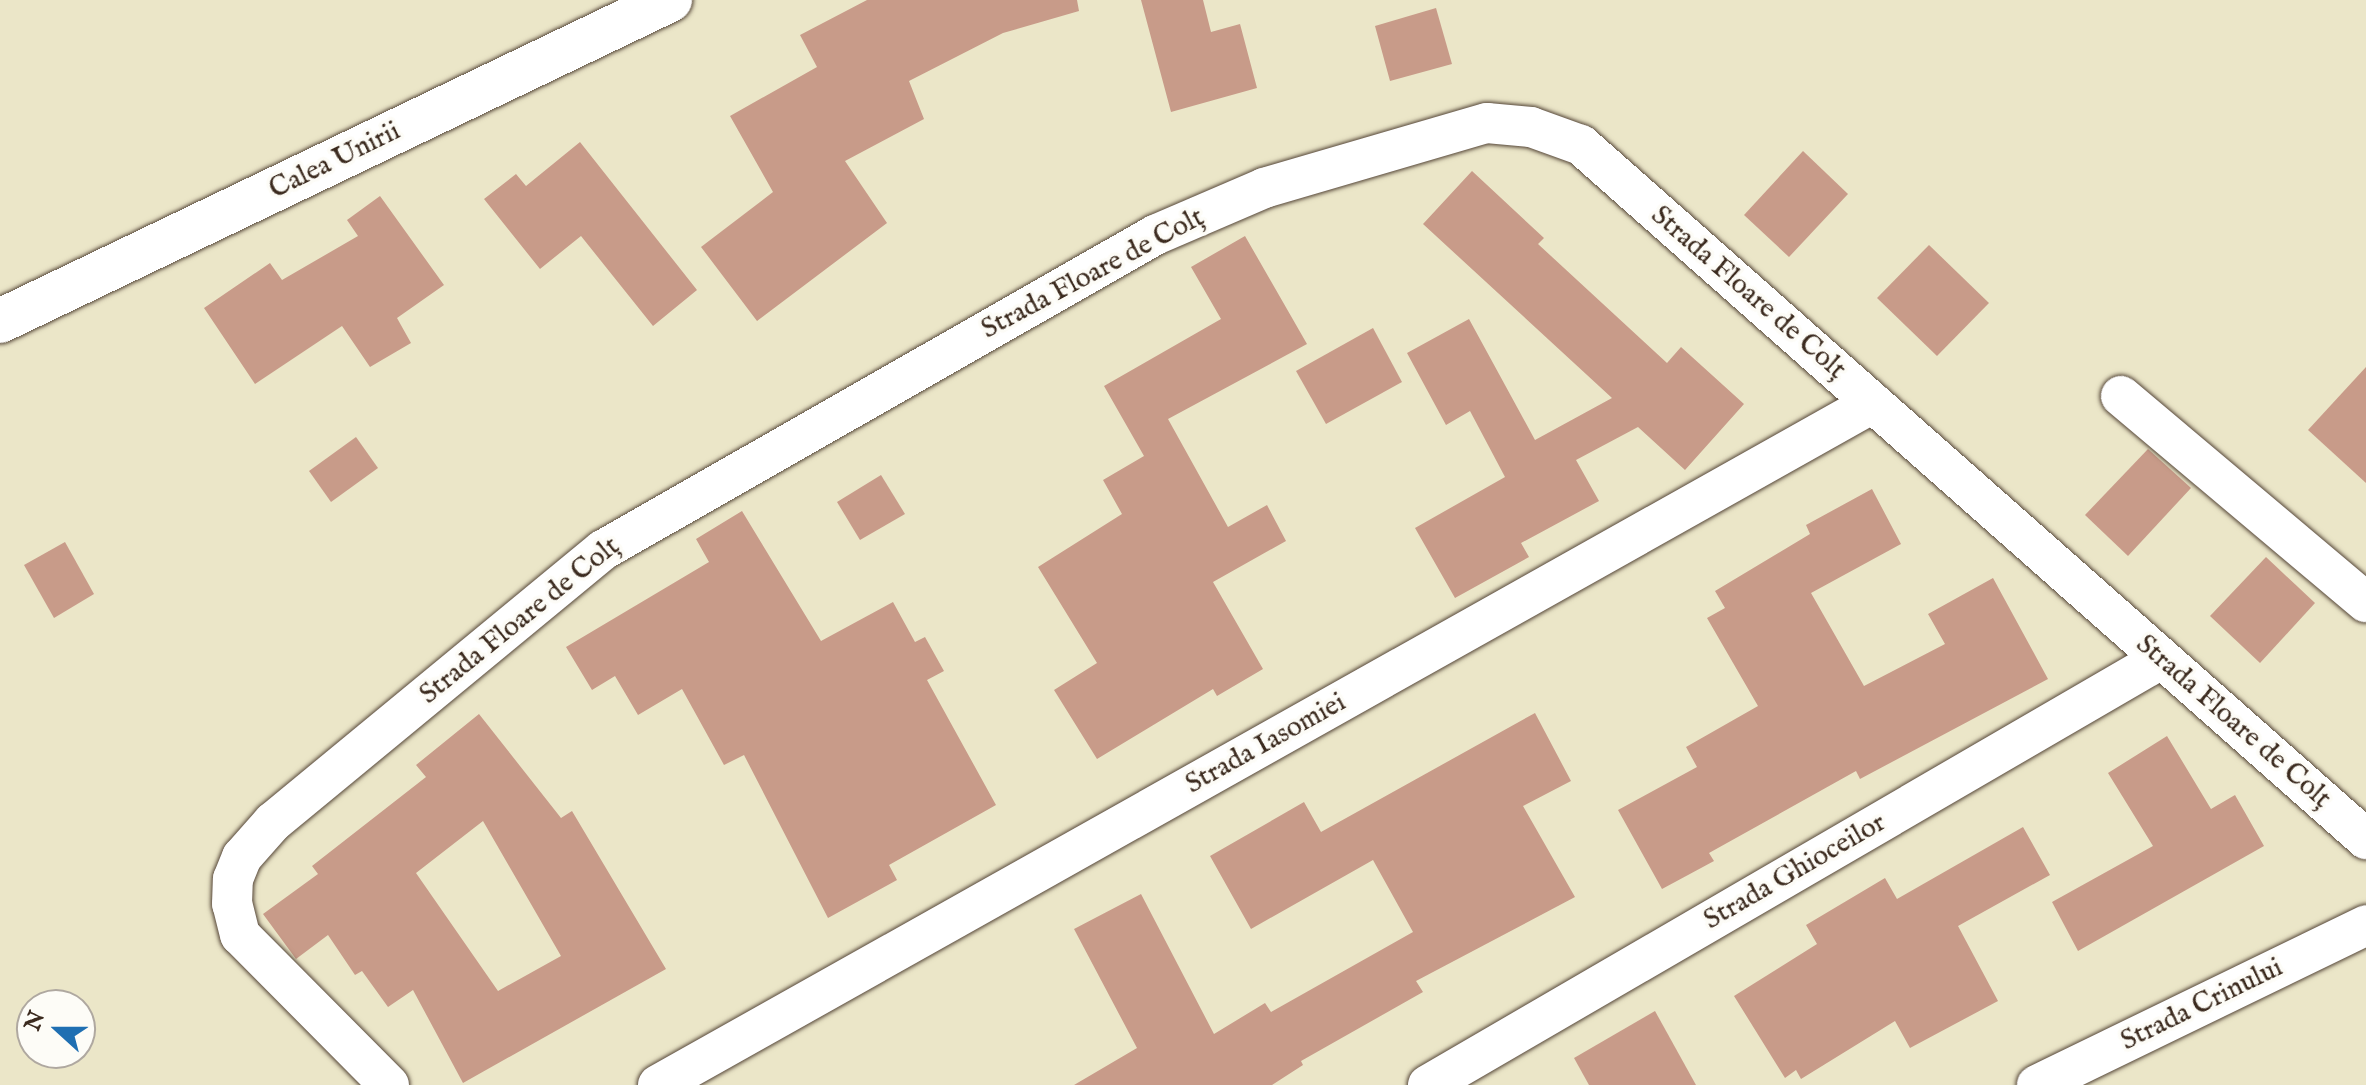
<!DOCTYPE html>
<html>
<head>
<meta charset="utf-8">
<style>
	body { margin:0 }
	#map { position:relative; width:2366px; height:1085px; overflow:hidden; background:#ebe6c8; font-family:"IM FELL English",serif }
	div>[style] { position:absolute }
	[style*='--x'] { left:calc(var(--x)*1px); top:calc(var(--y)*1px); width:calc(var(--w)*1px); rotate:calc(var(--a)*1deg) }
	.building>* { inset:0; background:#c89b89 }
	.roads { filter:drop-shadow(0 0 2px #554638) drop-shadow(0 0 2px #554638) }
	.street>* { height:40px; margin:-20px; padding:0 20px; transform-origin:20px; border-radius:20px; background:#fff }
	.secondary>* { height:44px; margin:-22px; padding:0 22px; transform-origin:22px; border-radius:22px; background:#fff }
	span { translate:-50% -50%; white-space:nowrap; text-align:center; line-height:1.15; -webkit-text-stroke:7px #fdfcf7; paint-order:stroke }
	.street-label { font-size:28px; color:#3b2a1e }
	.north { position:absolute; left:16px; top:989px; width:80px; height:80px; box-sizing:border-box; background:#fdfcf7; border:2px solid #afa8a0; border-radius:50%; rotate:291deg; font-size:22px; font-weight:700; line-height:32px; text-align:center; color:#3b2a1e }
	.north::after { content:''; display:block; margin:auto; width:28px; height:36px; background:#1f6fb2; clip-path:polygon(50% 0,100% 100%,50% 72%,0 100%) }
</style>
</head>
<body>
<div id="map">
	<div class="building">
		<i style="clip-path:polygon(867px 0,1077px 0,1079px 11px,1003px 33px,909px 81px,924px 119px,845px 161px,887px 223px,757px 321px,701px 247px,773px 192px,730px 116px,817px 67px,800px 35px)"></i>
		<i style="clip-path:polygon(1141px 0,1203px 0,1211px 32px,1240px 24px,1257px 88px,1171px 112px)"></i>
		<i style="clip-path:polygon(1436px 8px,1452px 64px,1390px 81px,1375px 26px)"></i>
		<i style="clip-path:polygon(580px 142px,697px 290px,653px 326px,581px 236px,540px 269px,484px 199px,516px 174px,526px 186px)"></i>
		<i style="clip-path:polygon(1803px 151px,1848px 194px,1789px 257px,1744px 215px)"></i>
		<i style="clip-path:polygon(1472px 171px,1544px 238px,1538px 244px,1667px 363px,1681px 347px,1744px 404px,1685px 470px,1638px 427px,1576px 460px,1599px 501px,1521px 543px,1529px 557px,1455px 598px,1415px 528px,1505px 477px,1470px 411px,1446px 425px,1407px 353px,1469px 319px,1535px 440px,1612px 398px,1423px 224px)"></i>
		<i style="clip-path:polygon(380px 196px,444px 285px,397px 318px,411px 343px,370px 367px,342px 326px,255px 384px,204px 308px,270px 263px,282px 280px,358px 236px,347px 220px)"></i>
		<i style="clip-path:polygon(1245px 236px,1307px 344px,1168px 419px,1228px 527px,1267px 505px,1286px 541px,1213px 582px,1263px 669px,1217px 696px,1213px 689px,1097px 759px,1054px 690px,1097px 663px,1038px 567px,1122px 514px,1103px 480px,1144px 456px,1104px 386px,1221px 319px,1191px 267px)"></i>
		<i style="clip-path:polygon(1929px 245px,1989px 303px,1937px 356px,1877px 298px)"></i>
		<i style="clip-path:polygon(1373px 328px,1402px 382px,1326px 424px,1296px 371px)"></i>
		<i style="clip-path:polygon(2366px 367px,2366px 483px,2308px 430px)"></i>
		<i style="clip-path:polygon(356px 437px,378px 468px,331px 502px,309px 471px)"></i>
		<i style="clip-path:polygon(2148px 449px,2191px 488px,2128px 556px,2085px 515px)"></i>
		<i style="clip-path:polygon(881px 475px,905px 514px,860px 540px,837px 502px)"></i>
		<i style="clip-path:polygon(1872px 489px,1901px 544px,1811px 593px,1864px 686px,1945px 644px,1928px 614px,1993px 578px,2048px 679px,1860px 779px,1856px 771px,1709px 853px,1714px 861px,1662px 889px,1618px 810px,1697px 767px,1686px 747px,1758px 706px,1707px 618px,1725px 608px,1715px 591px,1810px 534px,1806px 525px)"></i>
		<i style="clip-path:polygon(742px 511px,821px 641px,893px 602px,915px 642px,925px 637px,944px 671px,927px 680px,996px 805px,889px 865px,897px 880px,828px 918px,744px 755px,724px 765px,682px 689px,638px 715px,615px 676px,592px 690px,566px 647px,709px 562px,696px 539px)"></i>
		<i style="clip-path:polygon(65px 542px,94px 594px,54px 618px,24px 565px)"></i>
		<i style="clip-path:polygon(2266px 557px,2315px 603px,2260px 663px,2210px 616px)"></i>
		<i style="clip-path:polygon(1535px 713px,1571px 781px,1523px 806px,1575px 897px,1416px 981px,1423px 992px,1301px 1061px,1303px 1065px,1272px 1085px,1074px 1085px,1137px 1048px,1074px 929px,1141px 894px,1214px 1034px,1265px 1003px,1271px 1012px,1413px 932px,1373px 860px,1251px 929px,1210px 856px,1304px 802px,1321px 832px)"></i>
		<i style="clip-path:polygon(evenodd,479px 714px,561px 818px,572px 811px,666px 969px,463px 1083px,413px 990px,388px 1007px,362px 971px,355px 975px,328px 935px,296px 959px,263px 914px,318px 874px,312px 866px,426px 777px,416px 765px,479px 714px,483px 821px,561px 956px,498px 991px,416px 873px,483px 821px)"></i>
		<i style="clip-path:polygon(2167px 736px,2211px 809px,2235px 795px,2264px 846px,2078px 951px,2052px 902px,2153px 846px,2108px 773px)"></i>
		<i style="clip-path:polygon(2023px 827px,2050px 875px,1958px 926px,1998px 1001px,1910px 1048px,1895px 1021px,1801px 1079px,1796px 1070px,1785px 1078px,1734px 996px,1817px 944px,1806px 925px,1885px 878px,1897px 899px)"></i>
		<i style="clip-path:polygon(1655px 1011px,1696px 1085px,1589px 1085px,1574px 1058px)"></i>
	</div>
	<div class="roads">
		<div class="street">
			<i style="--x:2121;--y:396;--w:320;--a:40.1"></i>
			<i style="--x:389;--y:1085;--w:211;--a:-134.8"></i>
			<i style="--x:240;--y:935;--w:32;--a:-104"></i>
			<i style="--x:232;--y:904;--w:25;--a:-88"></i>
			<i style="--x:233;--y:879;--w:24;--a:-68"></i>
			<i style="--x:242;--y:857;--w:47;--a:-48.5"></i>
			<i style="--x:273;--y:822;--w:428;--a:-39.5"></i>
			<i style="--x:603;--y:550;--w:636;--a:-29.71"></i>
			<i style="--x:1155;--y:235;--w:119;--a:-23.3"></i>
			<i style="--x:1264;--y:188;--w:232;--a:-16.3"></i>
			<i style="--x:1487;--y:123;--w:44;--a:5.2"></i>
			<i style="--x:1531;--y:127;--w:53;--a:19.8"></i>
			<i style="--x:1581;--y:145;--w:1048;--a:41.48"></i>
			<i style="--x:658;--y:1085;--w:1393;--a:-29.31"></i>
			<i style="--x:1428;--y:1085;--w:848;--a:-30.16"></i>
			<i style="--x:2037;--y:1085;--w:366;--a:-25.9"></i>
		</div>
		<div class="secondary">
			<i style="--x:0;--y:321;--w:743;--a:-25.6"></i>
		</div>
	</div>
	<div class="street-label">
		<span style="left:335px;top:161px;rotate:-26deg">Calea Unirii</span>
		<span style="left:1093px;top:274px;rotate:-28deg">Strada Floare de Colț</span>
		<span style="left:1748px;top:293px;rotate:41deg">Strada Floare de Colț</span>
		<span style="left:520px;top:621px;rotate:-39deg">Strada Floare de Colț</span>
		<span style="left:2233px;top:722px;rotate:41deg">Strada Floare de Colț</span>
		<span style="left:1266px;top:744px;rotate:-29deg">Strada Iasomiei</span>
		<span style="left:1795px;top:872px;rotate:-30deg">Strada Ghioceilor</span>
		<span style="left:2202px;top:1005px;rotate:-26deg">Strada Crinului</span>
	</div>
	<div class="north">N</div>
</div>
</body>
</html>
